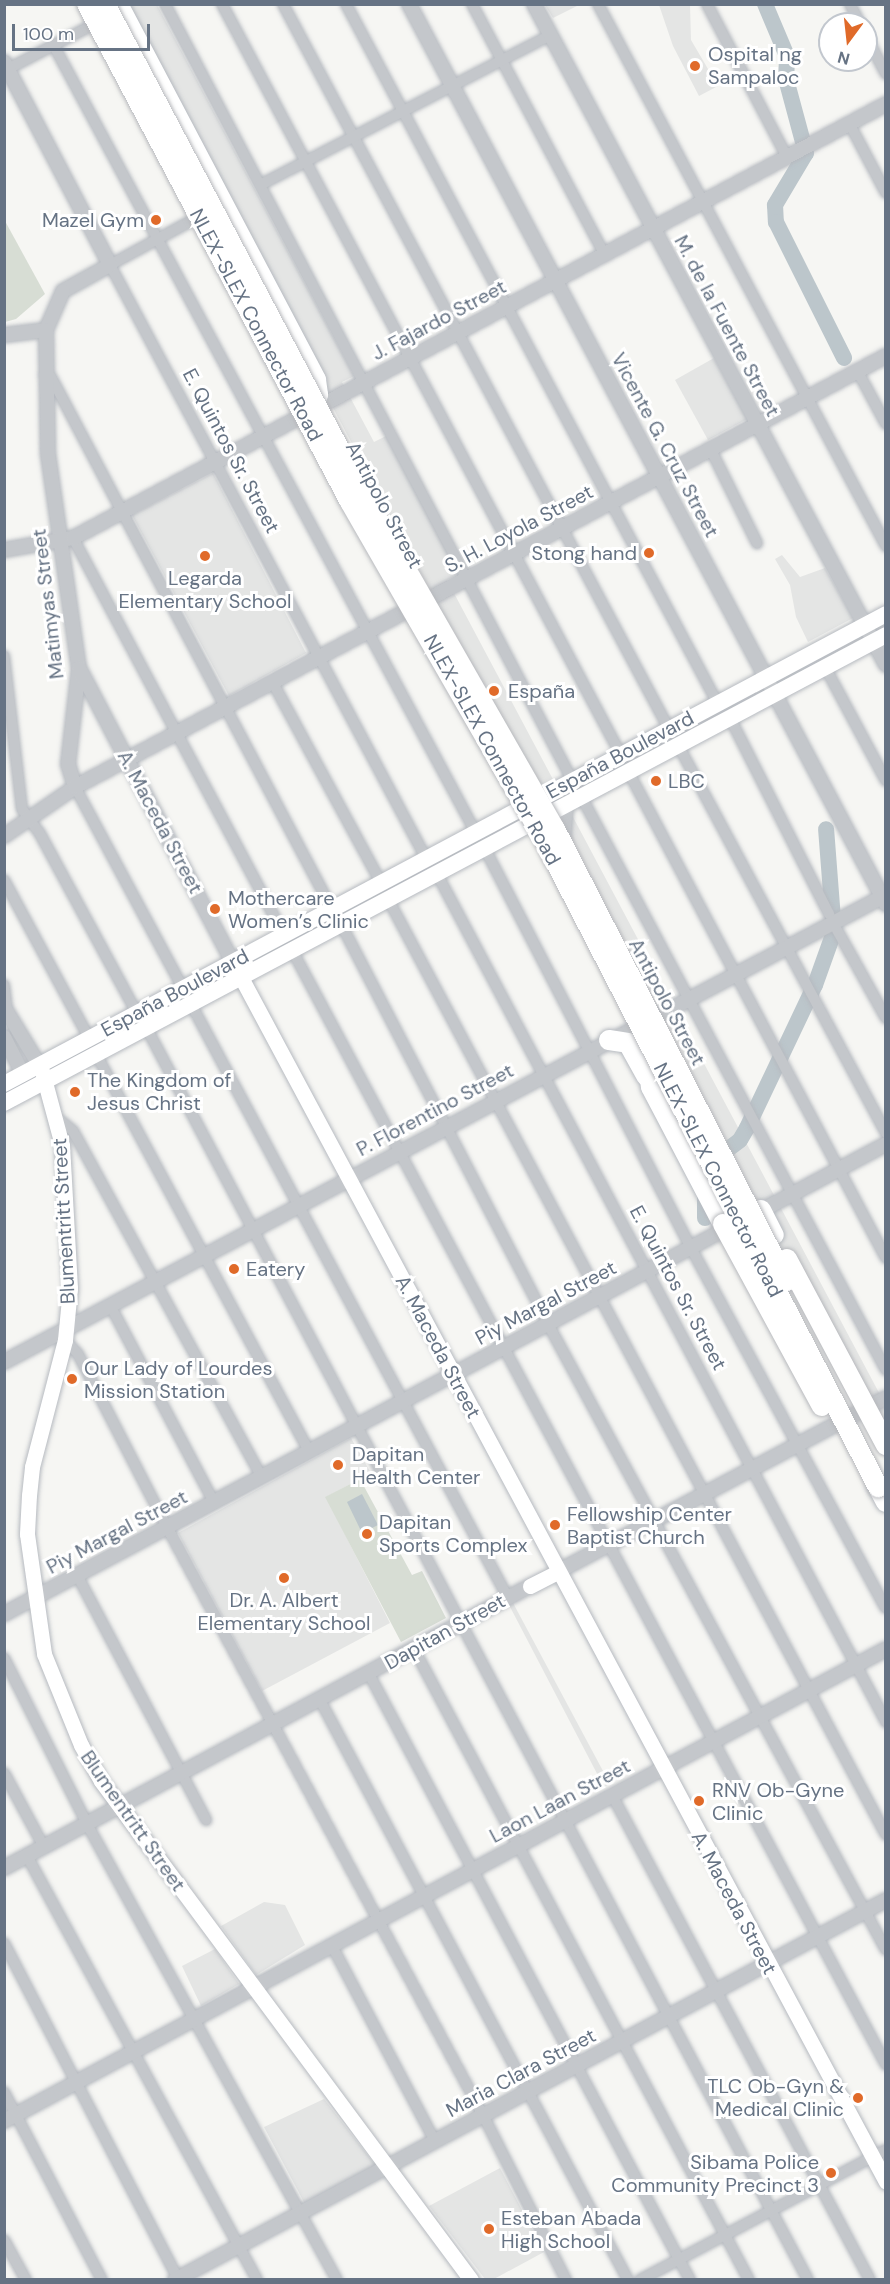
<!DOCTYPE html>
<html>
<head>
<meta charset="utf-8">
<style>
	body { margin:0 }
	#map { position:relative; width:890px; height:2284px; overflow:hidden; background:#f6f6f3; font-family:"DM Sans",sans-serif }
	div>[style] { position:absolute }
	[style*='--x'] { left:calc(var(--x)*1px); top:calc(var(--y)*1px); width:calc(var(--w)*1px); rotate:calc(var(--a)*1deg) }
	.built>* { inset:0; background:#e4e5e4 }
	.green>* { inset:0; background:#d7ddd4 }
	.water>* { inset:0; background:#bcc6cb }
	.river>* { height:16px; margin:-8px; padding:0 8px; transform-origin:8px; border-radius:8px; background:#bcc6cb }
	.roads { filter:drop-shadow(0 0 2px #b6bac0) drop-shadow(0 0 2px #b6bac0) }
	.minor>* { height:10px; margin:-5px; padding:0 5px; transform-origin:5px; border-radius:5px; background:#c4c7cb }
	.tertiary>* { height:14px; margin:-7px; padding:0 7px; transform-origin:7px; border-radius:7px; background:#c4c7cb }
	.secondary>* { height:15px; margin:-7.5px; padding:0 7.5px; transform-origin:7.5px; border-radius:7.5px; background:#fff }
	.primary>* { height:16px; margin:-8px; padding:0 8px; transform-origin:8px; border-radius:8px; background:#fff }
	.motorway>* { height:20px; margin:-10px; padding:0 10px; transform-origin:10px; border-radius:10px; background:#fff }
	.bridges { filter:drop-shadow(0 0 2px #b7b9bd) drop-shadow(0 0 2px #b7b9bd) }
	.motorway-bridge>* { height:20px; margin:-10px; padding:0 10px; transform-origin:10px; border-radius:10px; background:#fff }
	.dots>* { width:16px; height:16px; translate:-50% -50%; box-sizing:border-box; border:3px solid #fff; border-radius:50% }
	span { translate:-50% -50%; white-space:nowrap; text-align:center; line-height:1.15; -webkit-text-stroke:6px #fff; paint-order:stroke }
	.poi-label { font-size:20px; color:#667384 }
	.left { translate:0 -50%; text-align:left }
	.right { translate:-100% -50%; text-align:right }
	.street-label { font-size:20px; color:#667384 }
	.frame { position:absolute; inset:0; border:6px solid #667384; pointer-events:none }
	.north { position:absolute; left:818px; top:12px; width:60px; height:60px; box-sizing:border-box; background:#fff; border:2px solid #c2c7ce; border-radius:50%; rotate:195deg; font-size:16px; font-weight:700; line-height:24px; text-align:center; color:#667384 }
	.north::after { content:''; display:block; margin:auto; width:21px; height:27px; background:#e06a29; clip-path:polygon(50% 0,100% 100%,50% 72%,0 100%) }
	.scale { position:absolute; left:12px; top:24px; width:138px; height:27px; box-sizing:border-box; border:3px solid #667384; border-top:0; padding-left:8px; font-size:18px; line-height:21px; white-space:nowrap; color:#667384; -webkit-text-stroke:4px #fff; paint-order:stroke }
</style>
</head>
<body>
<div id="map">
	<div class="built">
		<i style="clip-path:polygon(119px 5px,157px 5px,354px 376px,342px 382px,374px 442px,386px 436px,459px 574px,447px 580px,885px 1404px,885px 1447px)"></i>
		<i style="clip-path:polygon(545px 5px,579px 5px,553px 18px)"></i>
		<i style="clip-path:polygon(659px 5px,690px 5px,691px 40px,718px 86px,699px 96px,673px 46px)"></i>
		<i style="clip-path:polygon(714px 358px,747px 419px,708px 440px,675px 380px)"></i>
		<i style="clip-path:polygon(213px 473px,306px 653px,229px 696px,132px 515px)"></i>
		<i style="clip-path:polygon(782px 555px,800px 577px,825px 568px,853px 618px,808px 642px,796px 617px,790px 585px,775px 559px)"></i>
		<i style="clip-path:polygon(351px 1438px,371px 1473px,326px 1497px,390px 1623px,262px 1691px,178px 1533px)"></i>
		<i style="clip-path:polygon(512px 1601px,610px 1784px,604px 1787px,508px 1603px)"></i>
		<i style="clip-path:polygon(264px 1902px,285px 1905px,305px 1945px,256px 1975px,221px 1926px)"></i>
		<i style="clip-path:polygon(215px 1949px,239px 1984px,201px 2006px,182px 1966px)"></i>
		<i style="clip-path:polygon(324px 2099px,376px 2166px,305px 2204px,264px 2127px)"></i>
		<i style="clip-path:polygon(500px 2168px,544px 2252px,494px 2279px,485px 2279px,429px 2206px)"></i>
	</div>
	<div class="green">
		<i style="clip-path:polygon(5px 221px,45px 294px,16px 319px,5px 322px)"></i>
		<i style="clip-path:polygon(360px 1479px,412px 1575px,422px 1571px,446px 1618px,401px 1642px,325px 1497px)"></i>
	</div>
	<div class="water">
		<i style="clip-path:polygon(362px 1494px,378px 1525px,362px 1533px,347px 1502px)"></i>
	</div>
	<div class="river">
		<i style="--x:765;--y:4;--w:56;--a:67.1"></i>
		<i style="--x:787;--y:56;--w:23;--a:92"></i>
		<i style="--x:786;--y:79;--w:77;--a:74.9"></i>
		<i style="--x:806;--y:153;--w:61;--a:120.8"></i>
		<i style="--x:775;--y:205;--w:17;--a:87"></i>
		<i style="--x:776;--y:222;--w:152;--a:63.4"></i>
		<i style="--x:711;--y:1162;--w:36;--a:-37"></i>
		<i style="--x:740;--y:1140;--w:14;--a:-60"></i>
		<i style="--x:747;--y:1128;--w:158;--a:-64.6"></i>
		<i style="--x:815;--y:985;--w:56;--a:-70.3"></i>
		<i style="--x:834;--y:932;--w:103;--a:-94.4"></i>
		<i style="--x:705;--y:1189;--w:29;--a:90"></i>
	</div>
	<div class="roads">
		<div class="minor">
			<i style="--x:165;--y:4;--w:876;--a:62.32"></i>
			<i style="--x:222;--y:4;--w:850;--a:62.02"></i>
			<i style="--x:283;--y:4;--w:821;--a:61.97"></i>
			<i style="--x:346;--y:4;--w:793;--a:62.01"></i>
			<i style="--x:472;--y:4;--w:282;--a:62.1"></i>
			<i style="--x:598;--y:4;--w:614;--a:62.02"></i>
			<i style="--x:707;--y:4;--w:173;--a:62.4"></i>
			<i style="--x:850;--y:4;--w:22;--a:63"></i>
			<i style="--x:866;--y:36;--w:43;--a:62.2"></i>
			<i style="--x:54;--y:46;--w:891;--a:61.8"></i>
			<i style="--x:4;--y:71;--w:108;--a:-27.5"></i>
			<i style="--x:849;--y:123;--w:79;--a:62.1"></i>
			<i style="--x:260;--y:185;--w:326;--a:-27.3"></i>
			<i style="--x:202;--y:215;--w:105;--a:151.5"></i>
			<i style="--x:110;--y:265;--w:672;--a:61.95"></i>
			<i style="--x:858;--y:372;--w:59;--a:61.7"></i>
			<i style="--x:44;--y:375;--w:7;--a:16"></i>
			<i style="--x:51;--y:377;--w:602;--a:62.16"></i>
			<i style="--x:711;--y:450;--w:104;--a:63.7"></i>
			<i style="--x:73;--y:538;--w:449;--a:62"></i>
			<i style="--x:4;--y:656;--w:154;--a:83.3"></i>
			<i style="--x:22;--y:809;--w:29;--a:54"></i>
			<i style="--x:39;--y:832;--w:206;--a:61.6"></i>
			<i style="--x:825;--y:667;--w:129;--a:61.8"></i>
			<i style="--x:273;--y:683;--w:227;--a:61.6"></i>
			<i style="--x:730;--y:718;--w:220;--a:63.2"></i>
			<i style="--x:678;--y:745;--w:440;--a:61.8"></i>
			<i style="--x:628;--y:771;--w:551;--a:62.09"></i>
			<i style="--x:75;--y:787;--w:228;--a:61.8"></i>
			<i style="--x:581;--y:796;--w:650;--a:62.02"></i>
			<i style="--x:484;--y:847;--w:451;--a:62.7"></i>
			<i style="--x:691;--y:1248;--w:409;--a:61.6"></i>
			<i style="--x:436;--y:872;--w:962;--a:62.1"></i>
			<i style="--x:4;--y:880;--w:179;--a:61.7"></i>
			<i style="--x:388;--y:899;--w:1060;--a:61.98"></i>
			<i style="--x:341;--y:924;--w:450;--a:62.6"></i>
			<i style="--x:548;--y:1324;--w:711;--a:61.63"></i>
			<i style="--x:837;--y:930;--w:101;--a:60.9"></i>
			<i style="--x:292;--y:950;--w:1263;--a:61.95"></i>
			<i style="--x:4;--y:985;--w:25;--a:83"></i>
			<i style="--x:191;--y:1004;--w:673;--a:61.91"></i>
			<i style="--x:146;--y:1027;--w:1417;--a:62.15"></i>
			<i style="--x:96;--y:1054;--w:451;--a:61.8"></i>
			<i style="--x:56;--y:1117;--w:22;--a:39"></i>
			<i style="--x:73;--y:1131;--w:394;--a:61.4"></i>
			<i style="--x:110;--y:1305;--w:223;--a:62.2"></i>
			<i style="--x:65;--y:1340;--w:19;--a:47"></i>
			<i style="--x:78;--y:1354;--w:195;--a:62.8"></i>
			<i style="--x:167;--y:1527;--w:668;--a:61.75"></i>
			<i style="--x:483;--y:2115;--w:185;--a:63.3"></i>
			<i style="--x:77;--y:1575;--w:277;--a:62.2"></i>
			<i style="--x:414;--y:1649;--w:714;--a:62.04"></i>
			<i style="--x:4;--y:1658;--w:186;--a:63.4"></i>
			<i style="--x:87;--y:1824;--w:520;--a:61.27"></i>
			<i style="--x:369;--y:1674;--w:686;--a:62.09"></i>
			<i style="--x:320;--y:1700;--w:657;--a:62.03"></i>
			<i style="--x:4;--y:1773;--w:84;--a:61.6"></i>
			<i style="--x:612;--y:1795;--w:549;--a:61.99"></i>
			<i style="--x:27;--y:1856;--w:482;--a:61.5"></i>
			<i style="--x:4;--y:1943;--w:380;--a:62.6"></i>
			<i style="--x:331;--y:1944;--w:223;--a:62.2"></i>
			<i style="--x:4;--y:2092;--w:212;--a:62.5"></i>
			<i style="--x:4;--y:2240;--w:46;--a:61.2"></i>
			<i style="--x:640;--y:2280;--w:278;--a:-27.9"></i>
		</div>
		<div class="tertiary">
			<i style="--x:409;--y:4;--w:1019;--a:62.08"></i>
			<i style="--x:534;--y:4;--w:749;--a:61.96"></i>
			<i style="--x:4;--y:62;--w:229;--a:62.4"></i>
			<i style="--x:110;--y:265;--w:54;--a:151"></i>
			<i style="--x:63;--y:291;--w:43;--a:113.6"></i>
			<i style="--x:46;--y:330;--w:42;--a:173.2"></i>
			<i style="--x:46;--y:330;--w:124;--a:89.1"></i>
			<i style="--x:48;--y:454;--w:216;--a:81.8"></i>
			<i style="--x:79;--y:668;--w:97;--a:96.5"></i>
			<i style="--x:68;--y:764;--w:24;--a:73"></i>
			<i style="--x:4;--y:550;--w:70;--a:-9.9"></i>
			<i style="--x:73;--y:538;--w:922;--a:-28.09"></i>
			<i style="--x:79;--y:668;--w:332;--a:62.4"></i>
			<i style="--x:4;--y:836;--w:86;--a:-34.6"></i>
			<i style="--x:75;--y:787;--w:918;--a:-27.99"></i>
			<i style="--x:563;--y:840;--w:36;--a:-85"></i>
			<i style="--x:4;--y:1007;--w:68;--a:58.9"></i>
			<i style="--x:4;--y:1037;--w:42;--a:62.8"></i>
			<i style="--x:755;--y:1214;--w:149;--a:-28.1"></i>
			<i style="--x:4;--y:1362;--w:998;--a:-27.9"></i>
			<i style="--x:557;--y:1572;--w:372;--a:-27.9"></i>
			<i style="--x:4;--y:1614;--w:826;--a:-28.08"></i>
			<i style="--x:4;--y:1868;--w:597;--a:-28.2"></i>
			<i style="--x:4;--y:2121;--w:1000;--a:-28.15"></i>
			<i style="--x:175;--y:2280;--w:806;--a:-28.12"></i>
		</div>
		<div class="secondary">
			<i style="--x:236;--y:968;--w:1377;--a:61.83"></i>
			<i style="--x:42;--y:1071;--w:77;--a:74.9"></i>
			<i style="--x:62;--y:1145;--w:143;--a:86.8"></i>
			<i style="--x:70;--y:1288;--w:52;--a:95.5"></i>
			<i style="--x:65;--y:1340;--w:131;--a:104.6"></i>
			<i style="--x:32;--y:1467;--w:28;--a:96"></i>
			<i style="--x:29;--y:1495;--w:39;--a:93"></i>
			<i style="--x:27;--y:1534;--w:121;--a:81.9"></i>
			<i style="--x:44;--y:1654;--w:98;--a:67.9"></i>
			<i style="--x:81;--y:1745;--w:41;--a:60.9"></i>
			<i style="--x:101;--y:1781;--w:621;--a:53.44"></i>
			<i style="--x:530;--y:1586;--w:30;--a:-27"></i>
		</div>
		<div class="primary">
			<i style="--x:4;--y:1084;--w:999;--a:-28.05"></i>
			<i style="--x:4;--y:1103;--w:998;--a:-27.95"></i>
		</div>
		<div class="motorway">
			<i style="--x:118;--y:4;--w:425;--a:62.2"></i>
			<i style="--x:316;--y:380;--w:15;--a:82"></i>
			<i style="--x:318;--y:395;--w:17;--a:115"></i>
			<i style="--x:644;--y:1038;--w:49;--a:81.9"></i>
			<i style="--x:651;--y:1087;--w:155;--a:62.3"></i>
			<i style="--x:609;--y:1040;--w:19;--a:9"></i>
			<i style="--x:628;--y:1043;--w:38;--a:61"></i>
			<i style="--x:761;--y:1210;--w:28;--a:63"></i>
			<i style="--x:878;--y:1487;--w:17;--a:62"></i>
		</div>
	</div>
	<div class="bridges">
		<div class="motorway-bridge">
			<i style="--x:87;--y:4;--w:563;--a:62.16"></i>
			<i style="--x:350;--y:502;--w:385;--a:60.1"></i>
			<i style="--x:542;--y:836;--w:733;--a:62.7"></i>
			<i style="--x:105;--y:4;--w:554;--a:62.23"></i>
			<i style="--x:363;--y:494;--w:386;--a:60.2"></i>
			<i style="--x:555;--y:829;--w:508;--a:62.93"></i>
			<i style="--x:723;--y:1224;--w:207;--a:61.5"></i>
			<i style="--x:787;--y:1259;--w:211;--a:62"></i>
		</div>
	</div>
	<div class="dots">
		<i style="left:695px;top:66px;background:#e06a29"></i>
		<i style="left:156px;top:220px;background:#e06a29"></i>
		<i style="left:649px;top:553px;background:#e06a29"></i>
		<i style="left:205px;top:556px;background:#e06a29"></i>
		<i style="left:494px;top:691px;background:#e06a29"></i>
		<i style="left:656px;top:781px;background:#e06a29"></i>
		<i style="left:215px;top:909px;background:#e06a29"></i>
		<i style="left:75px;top:1092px;background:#e06a29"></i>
		<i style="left:234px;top:1269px;background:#e06a29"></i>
		<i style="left:72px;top:1379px;background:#e06a29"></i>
		<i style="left:338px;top:1465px;background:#e06a29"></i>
		<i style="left:555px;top:1525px;background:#e06a29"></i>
		<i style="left:367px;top:1534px;background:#e06a29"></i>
		<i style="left:284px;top:1578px;background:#e06a29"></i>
		<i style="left:699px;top:1801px;background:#e06a29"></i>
		<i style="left:858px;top:2098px;background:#e06a29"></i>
		<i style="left:831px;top:2173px;background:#e06a29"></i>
		<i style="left:489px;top:2229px;background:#e06a29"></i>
	</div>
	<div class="poi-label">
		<span class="left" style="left:708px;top:66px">Ospital ng<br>Sampaloc</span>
		<span class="right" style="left:144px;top:220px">Mazel Gym</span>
		<span class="right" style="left:637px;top:553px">Stong hand</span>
		<span style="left:205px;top:590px">Legarda<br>Elementary School</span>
		<span class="left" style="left:508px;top:691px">España</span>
		<span class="left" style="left:668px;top:781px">LBC</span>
		<span class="left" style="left:228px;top:910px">Mothercare<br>Women’s Clinic</span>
		<span class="left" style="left:87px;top:1092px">The Kingdom of<br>Jesus Christ</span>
		<span class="left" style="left:246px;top:1269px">Eatery</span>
		<span class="left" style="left:84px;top:1380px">Our Lady of Lourdes<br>Mission Station</span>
		<span class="left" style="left:352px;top:1466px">Dapitan<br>Health Center</span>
		<span class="left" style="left:567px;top:1526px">Fellowship Center<br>Baptist Church</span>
		<span class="left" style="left:379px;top:1534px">Dapitan<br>Sports Complex</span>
		<span style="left:284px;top:1612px">Dr. A. Albert<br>Elementary School</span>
		<span class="left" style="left:712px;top:1802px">RNV Ob-Gyne<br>Clinic</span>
		<span class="right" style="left:844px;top:2098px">TLC Ob-Gyn &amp;<br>Medical Clinic</span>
		<span class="right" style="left:819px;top:2174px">Sibama Police<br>Community Precinct 3</span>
		<span class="left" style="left:501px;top:2230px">Esteban Abada<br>High School</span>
	</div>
	<div class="street-label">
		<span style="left:439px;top:320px;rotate:-28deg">J. Fajardo Street</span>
		<span style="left:256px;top:325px;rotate:62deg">NLEX-SLEX Connector Road</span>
		<span style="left:727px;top:326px;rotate:62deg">M. de la Fuente Street</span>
		<span style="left:665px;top:445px;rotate:62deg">Vicente G. Cruz Street</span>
		<span style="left:231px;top:451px;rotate:62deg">E. Quintos Sr. Street</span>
		<span style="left:384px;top:505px;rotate:62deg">Antipolo Street</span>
		<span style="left:519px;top:529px;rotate:-28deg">S. H. Loyola Street</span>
		<span style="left:48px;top:604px;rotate:-97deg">Matimyas Street</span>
		<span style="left:492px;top:750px;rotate:61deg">NLEX-SLEX Connector Road</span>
		<span style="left:620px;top:755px;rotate:-28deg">España Boulevard</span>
		<span style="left:160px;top:822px;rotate:62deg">A. Maceda Street</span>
		<span style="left:175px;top:993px;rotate:-28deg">España Boulevard</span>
		<span style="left:667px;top:1002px;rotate:62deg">Antipolo Street</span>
		<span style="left:435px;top:1110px;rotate:-28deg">P. Florentino Street</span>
		<span style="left:718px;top:1180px;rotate:63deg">NLEX-SLEX Connector Road</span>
		<span style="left:64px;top:1221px;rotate:-93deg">Blumentritt Street</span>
		<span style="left:678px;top:1288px;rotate:62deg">E. Quintos Sr. Street</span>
		<span style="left:546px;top:1303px;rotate:-28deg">Piy Margal Street</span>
		<span style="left:438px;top:1347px;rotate:62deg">A. Maceda Street</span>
		<span style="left:117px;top:1532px;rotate:-28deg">Piy Margal Street</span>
		<span style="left:445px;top:1632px;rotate:-29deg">Dapitan Street</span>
		<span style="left:560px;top:1801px;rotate:-28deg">Laon Laan Street</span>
		<span style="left:133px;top:1821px;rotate:55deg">Blumentritt Street</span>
		<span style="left:734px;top:1903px;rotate:62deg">A. Maceda Street</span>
		<span style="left:521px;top:2073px;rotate:-28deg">Maria Clara Street</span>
	</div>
	<div class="frame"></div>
	<div class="north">N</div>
	<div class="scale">100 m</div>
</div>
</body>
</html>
